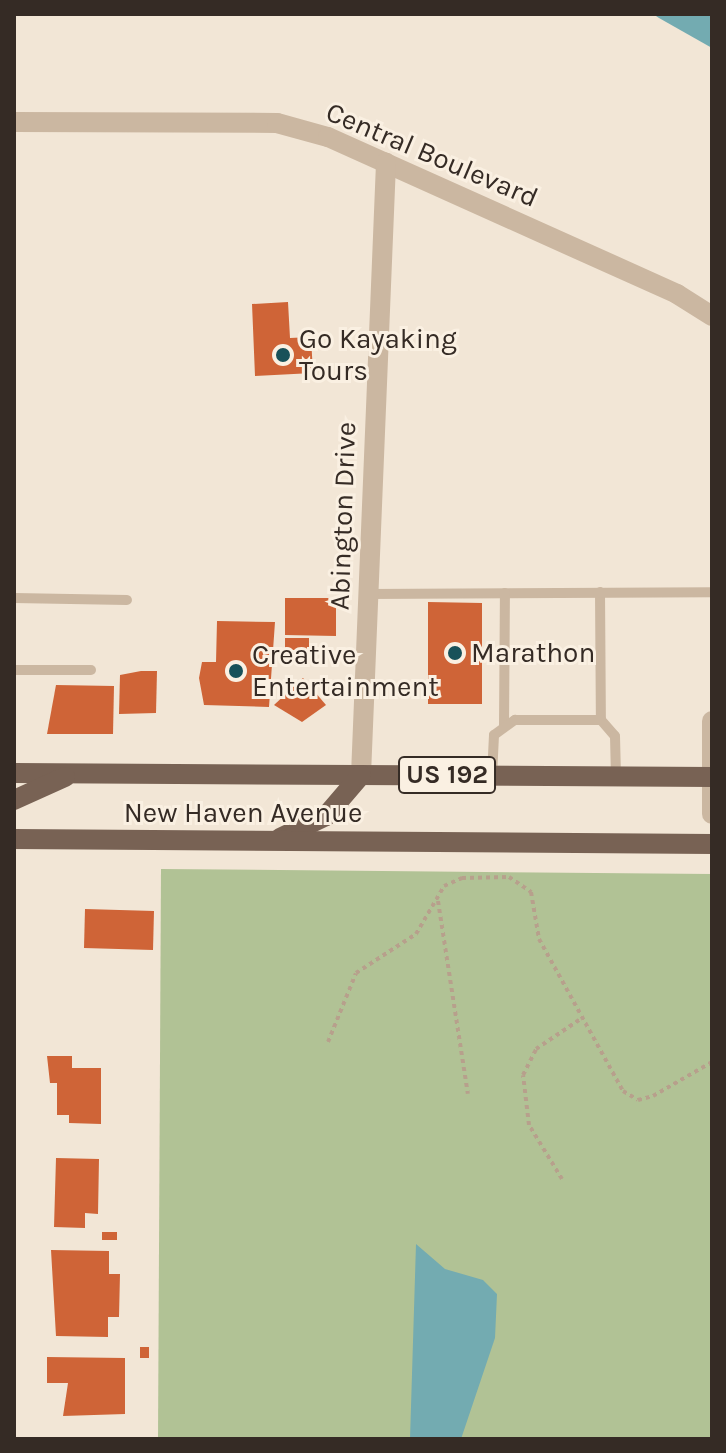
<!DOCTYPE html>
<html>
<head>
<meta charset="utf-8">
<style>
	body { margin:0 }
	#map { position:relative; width:726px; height:1453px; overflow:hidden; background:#f2e6d6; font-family:Karla,sans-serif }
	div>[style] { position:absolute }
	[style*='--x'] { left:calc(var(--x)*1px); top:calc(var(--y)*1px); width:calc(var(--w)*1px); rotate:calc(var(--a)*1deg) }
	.green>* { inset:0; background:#b1c295 }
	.water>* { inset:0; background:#73abb1 }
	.building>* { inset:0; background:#cf6437 }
	.path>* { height:4px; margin-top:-2px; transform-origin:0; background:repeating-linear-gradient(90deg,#b7a08c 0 4px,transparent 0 8px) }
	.lane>* { height:10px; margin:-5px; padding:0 5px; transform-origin:5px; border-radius:5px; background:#cbb7a1 }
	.street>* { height:20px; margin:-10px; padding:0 10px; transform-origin:10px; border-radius:10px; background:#cbb7a1 }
	.primary>* { height:20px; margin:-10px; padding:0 10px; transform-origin:10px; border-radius:10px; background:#786254 }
	.dots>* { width:22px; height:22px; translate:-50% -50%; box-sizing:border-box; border:4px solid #faf0e2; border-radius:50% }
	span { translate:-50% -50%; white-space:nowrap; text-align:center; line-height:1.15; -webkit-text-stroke:6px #faf0e2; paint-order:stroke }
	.shield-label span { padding:2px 6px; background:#faf0e2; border:2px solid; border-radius:6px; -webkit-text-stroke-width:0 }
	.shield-label { font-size:26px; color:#352b25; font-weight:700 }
	.street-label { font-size:28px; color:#352b25 }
	.poi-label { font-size:28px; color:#352b25 }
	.left { translate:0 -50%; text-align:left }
	.frame { position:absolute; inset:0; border:16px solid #352b25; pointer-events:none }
</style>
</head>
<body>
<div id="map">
	<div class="green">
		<i style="clip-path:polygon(161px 869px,712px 874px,712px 1439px,158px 1439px)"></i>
	</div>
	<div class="water">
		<i style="clip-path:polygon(653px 14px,712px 14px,712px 48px,659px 18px)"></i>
		<i style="clip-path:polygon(416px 1244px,445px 1269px,483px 1280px,497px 1294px,495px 1338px,461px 1439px,410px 1439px)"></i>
	</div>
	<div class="building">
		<i style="clip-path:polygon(288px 302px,290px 338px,311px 337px,313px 373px,255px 376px,252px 304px)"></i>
		<i style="clip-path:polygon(285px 598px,336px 598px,336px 636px,285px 635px)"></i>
		<i style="clip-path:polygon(428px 602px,482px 603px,482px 704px,428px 704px)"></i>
		<i style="clip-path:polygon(217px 621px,275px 622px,269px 707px,204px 705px,199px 678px,202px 662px,216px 662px)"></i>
		<i style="clip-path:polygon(285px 638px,309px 638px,309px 650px,285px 650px)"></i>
		<i style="clip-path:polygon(141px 671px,157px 671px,156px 713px,119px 714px,120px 675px)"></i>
		<i style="clip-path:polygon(303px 678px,326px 705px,302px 722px,274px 705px)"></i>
		<i style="clip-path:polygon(56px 685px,114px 686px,113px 734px,47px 734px)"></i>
		<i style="clip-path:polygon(85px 909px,154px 911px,153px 950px,84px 948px)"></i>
		<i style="clip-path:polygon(47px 1056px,72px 1056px,72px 1068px,101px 1068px,101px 1124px,69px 1123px,69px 1115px,57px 1115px,57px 1083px,50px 1083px)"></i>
		<i style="clip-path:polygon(56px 1158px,99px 1159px,98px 1214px,85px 1213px,85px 1228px,54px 1227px)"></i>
		<i style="clip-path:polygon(102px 1232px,117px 1232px,117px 1240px,102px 1240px)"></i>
		<i style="clip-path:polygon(51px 1250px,109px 1251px,109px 1274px,120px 1274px,119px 1317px,108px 1317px,108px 1337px,56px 1336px)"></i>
		<i style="clip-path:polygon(140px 1347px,149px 1347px,149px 1358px,140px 1358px)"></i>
		<i style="clip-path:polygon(47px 1357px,125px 1358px,125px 1414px,63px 1416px,68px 1383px,47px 1383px)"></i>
	</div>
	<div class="path">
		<i style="--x:438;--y:901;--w:195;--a:81.2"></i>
		<i style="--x:328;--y:1042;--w:74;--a:-67.9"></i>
		<i style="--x:356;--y:973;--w:72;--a:-33"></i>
		<i style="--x:416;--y:934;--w:56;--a:-59.7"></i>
		<i style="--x:444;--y:886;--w:20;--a:-24"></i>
		<i style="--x:462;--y:878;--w:47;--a:-1.2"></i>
		<i style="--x:509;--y:877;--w:27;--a:34"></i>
		<i style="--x:531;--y:892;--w:48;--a:80.3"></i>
		<i style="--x:539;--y:939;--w:174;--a:61.1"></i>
		<i style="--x:623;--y:1091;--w:17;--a:31"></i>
		<i style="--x:638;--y:1100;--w:16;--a:-15"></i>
		<i style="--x:653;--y:1096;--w:68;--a:-30"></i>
		<i style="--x:562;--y:1179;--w:63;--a:-121.4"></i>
		<i style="--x:529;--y:1125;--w:50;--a:-96.8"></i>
		<i style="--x:523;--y:1075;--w:29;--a:-63"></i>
		<i style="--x:536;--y:1049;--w:55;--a:-34"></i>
	</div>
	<div class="lane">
		<i style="--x:600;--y:592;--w:128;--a:89.6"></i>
		<i style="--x:601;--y:720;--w:21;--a:49"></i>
		<i style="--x:615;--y:736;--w:40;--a:88.6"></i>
		<i style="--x:368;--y:594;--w:344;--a:-0.3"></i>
		<i style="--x:14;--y:598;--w:113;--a:1"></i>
		<i style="--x:14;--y:670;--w:77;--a:0"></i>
		<i style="--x:504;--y:727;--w:134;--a:-89.6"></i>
		<i style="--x:492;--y:776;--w:41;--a:-87.2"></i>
		<i style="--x:494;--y:735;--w:26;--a:-36"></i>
		<i style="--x:515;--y:720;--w:86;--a:0"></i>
	</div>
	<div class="street">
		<i style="--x:14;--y:122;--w:263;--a:0.2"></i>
		<i style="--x:277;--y:123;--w:53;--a:15.4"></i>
		<i style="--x:328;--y:137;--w:383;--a:24.2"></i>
		<i style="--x:677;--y:294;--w:41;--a:32.2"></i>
		<i style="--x:712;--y:721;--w:93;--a:90"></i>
		<i style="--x:361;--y:775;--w:613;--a:-87.66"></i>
	</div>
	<div class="primary">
		<i style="--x:14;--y:773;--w:698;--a:0.33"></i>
		<i style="--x:14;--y:800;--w:56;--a:-24.3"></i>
		<i style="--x:280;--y:838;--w:51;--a:-25.6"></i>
		<i style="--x:326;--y:816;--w:54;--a:-49.5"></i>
		<i style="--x:14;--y:839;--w:698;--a:0.41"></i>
	</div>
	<div class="dots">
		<i style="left:283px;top:355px;background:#185159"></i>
		<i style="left:455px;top:653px;background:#185159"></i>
		<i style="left:236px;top:671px;background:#185159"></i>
	</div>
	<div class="shield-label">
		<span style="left:447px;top:775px">US 192</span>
	</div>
	<div class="street-label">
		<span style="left:432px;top:155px;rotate:23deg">Central Boulevard</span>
		<span style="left:343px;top:516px;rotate:-88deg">Abington Drive</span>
		<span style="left:243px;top:813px">New Haven Avenue</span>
	</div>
	<div class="poi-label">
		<span class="left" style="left:299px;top:355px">Go Kayaking<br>Tours</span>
		<span class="left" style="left:471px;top:653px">Marathon</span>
		<span class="left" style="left:252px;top:671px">Creative<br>Entertainment</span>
	</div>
	<div class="frame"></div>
</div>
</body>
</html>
